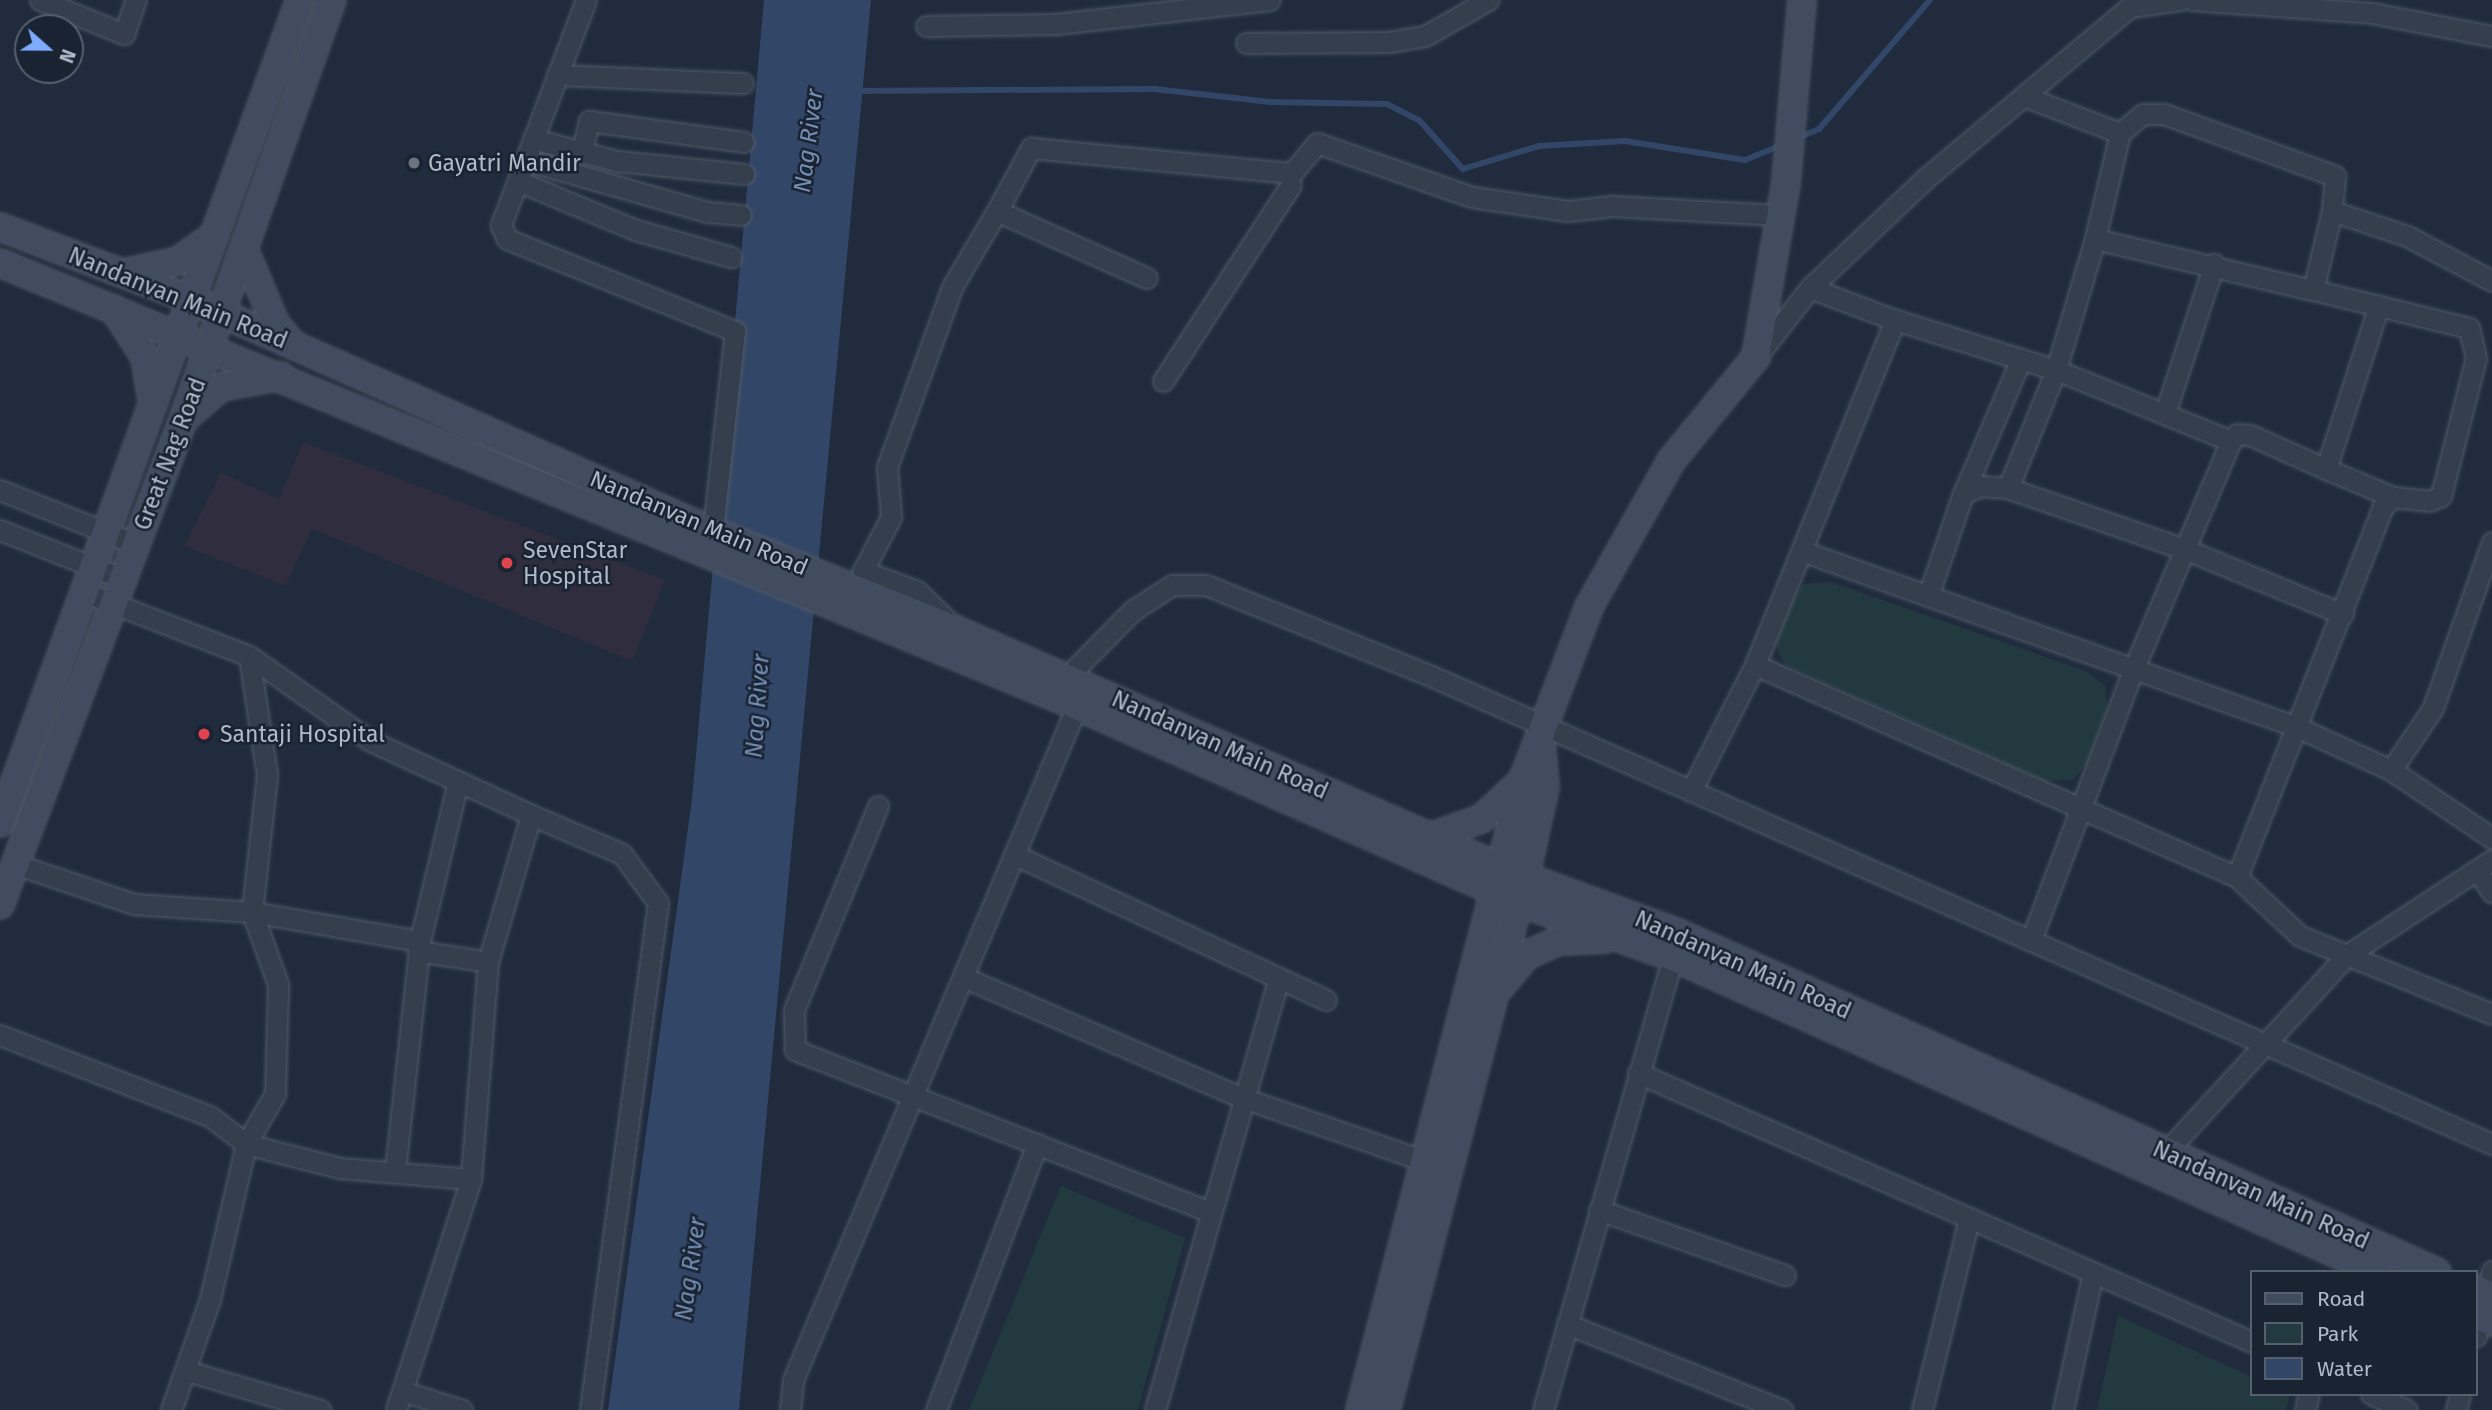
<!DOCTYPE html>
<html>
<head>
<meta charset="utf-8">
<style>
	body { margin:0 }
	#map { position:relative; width:2492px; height:1410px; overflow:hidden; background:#202c3e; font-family:"Fira Sans",sans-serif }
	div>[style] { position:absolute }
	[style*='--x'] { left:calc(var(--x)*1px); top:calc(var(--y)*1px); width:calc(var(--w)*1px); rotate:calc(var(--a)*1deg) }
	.medical>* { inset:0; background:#2f2d3e }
	.green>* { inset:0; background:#223a3f }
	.water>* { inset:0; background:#324667 }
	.stream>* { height:6px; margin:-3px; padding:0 3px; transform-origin:3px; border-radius:3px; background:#324667 }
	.roads { filter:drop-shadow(0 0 2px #4f5968) drop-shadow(0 0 2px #4f5968) }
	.street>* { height:19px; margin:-9.5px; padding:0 9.5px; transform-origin:9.5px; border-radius:9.5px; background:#343e4d }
	.secondary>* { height:26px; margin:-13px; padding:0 13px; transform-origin:13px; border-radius:13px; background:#424c61 }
	.dots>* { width:19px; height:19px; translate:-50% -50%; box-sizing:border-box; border:4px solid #192332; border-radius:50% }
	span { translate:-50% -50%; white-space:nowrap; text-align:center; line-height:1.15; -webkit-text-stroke:5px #192332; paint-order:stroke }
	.poi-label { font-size:23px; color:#afb9c9 }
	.left { translate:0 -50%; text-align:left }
	.street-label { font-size:23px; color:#afb9c9 }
	.water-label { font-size:24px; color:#748eb4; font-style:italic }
	.legend { position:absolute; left:2250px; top:1270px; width:228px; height:126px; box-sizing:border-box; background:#192332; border:2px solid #555f6e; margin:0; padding:9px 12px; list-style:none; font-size:21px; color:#afb9c9 }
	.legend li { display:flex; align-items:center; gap:14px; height:35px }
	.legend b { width:35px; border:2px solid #555f6e }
	.north { position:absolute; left:14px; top:14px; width:70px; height:70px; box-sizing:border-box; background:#192332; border:2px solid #555f6e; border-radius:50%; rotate:111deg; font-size:19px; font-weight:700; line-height:28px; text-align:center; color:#afb9c9 }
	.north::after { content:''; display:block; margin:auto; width:24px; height:32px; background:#7facff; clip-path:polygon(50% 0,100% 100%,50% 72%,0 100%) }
</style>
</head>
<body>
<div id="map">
	<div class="medical">
		<i style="clip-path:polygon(303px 442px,665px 580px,632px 661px,312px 529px,285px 586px,184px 546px,221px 473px,279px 499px)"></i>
	</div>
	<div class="green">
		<i style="clip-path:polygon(1831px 582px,2086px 671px,2105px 686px,2107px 707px,2088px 762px,2073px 780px,2045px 781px,1785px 665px,1776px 647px,1781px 617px,1803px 584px)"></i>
		<i style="clip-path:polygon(1061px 1186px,1185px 1238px,1138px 1410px,969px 1410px)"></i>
		<i style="clip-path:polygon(2118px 1316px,2252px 1377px,2252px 1394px,2290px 1394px,2286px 1410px,2097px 1410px)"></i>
	</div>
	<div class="water">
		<i style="clip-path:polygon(764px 0,871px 0,739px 1410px,608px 1410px,692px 799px)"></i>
	</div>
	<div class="stream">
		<i style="--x:856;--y:91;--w:298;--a:-0.4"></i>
		<i style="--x:1154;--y:89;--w:117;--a:6.4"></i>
		<i style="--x:1270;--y:102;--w:117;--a:1"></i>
		<i style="--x:1387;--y:104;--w:36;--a:27"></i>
		<i style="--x:1419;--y:120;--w:66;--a:48.1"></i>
		<i style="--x:1463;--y:169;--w:79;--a:-16.8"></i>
		<i style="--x:1539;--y:146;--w:86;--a:-3.3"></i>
		<i style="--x:1625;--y:141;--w:121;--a:9"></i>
		<i style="--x:1745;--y:160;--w:42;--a:-22.3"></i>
		<i style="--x:1797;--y:138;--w:24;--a:-22"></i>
		<i style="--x:1819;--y:129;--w:170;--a:-49.3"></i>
	</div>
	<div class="roads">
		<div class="street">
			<i style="--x:40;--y:0;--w:91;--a:22"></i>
			<i style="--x:124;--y:34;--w:36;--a:-71"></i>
			<i style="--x:586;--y:0;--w:241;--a:110.7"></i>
			<i style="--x:501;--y:225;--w:15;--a:67"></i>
			<i style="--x:507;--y:239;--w:246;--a:22"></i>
			<i style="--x:735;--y:331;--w:201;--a:96.3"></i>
			<i style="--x:2192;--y:0;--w:180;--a:4.1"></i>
			<i style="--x:2372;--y:13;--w:122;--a:10.9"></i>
			<i style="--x:926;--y:26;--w:130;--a:-0.9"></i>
			<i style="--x:1056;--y:24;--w:215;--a:-6.4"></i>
			<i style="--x:1246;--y:43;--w:142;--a:-0.4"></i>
			<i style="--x:1388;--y:42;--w:37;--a:-9"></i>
			<i style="--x:1425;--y:36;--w:73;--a:-29.7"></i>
			<i style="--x:557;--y:75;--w:186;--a:2.5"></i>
			<i style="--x:2026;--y:97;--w:101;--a:21"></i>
			<i style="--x:2120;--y:133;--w:30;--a:-40"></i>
			<i style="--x:2143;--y:114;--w:21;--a:0"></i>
			<i style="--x:2164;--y:114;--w:182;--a:19.9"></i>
			<i style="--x:2335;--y:176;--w:35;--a:95"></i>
			<i style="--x:2332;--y:211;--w:79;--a:18.4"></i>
			<i style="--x:2407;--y:236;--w:96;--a:27.9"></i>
			<i style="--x:2120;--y:133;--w:109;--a:103.3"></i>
			<i style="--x:2095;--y:239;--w:224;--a:13.2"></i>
			<i style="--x:533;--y:139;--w:87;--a:14.7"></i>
			<i style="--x:617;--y:161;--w:128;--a:5.8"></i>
			<i style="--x:582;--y:151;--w:31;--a:-77"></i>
			<i style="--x:589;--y:121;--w:156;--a:7.7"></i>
			<i style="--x:525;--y:160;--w:190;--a:15.9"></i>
			<i style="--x:708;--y:212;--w:33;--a:5"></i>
			<i style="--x:518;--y:181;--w:128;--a:22.6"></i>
			<i style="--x:636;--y:230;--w:99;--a:15.9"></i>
			<i style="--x:997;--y:211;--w:72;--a:-61.6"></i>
			<i style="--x:1031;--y:148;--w:262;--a:5.5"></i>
			<i style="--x:1292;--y:173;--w:39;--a:-50"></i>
			<i style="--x:1317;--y:143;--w:164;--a:19.2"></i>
			<i style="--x:1472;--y:197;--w:97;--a:8.3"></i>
			<i style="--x:1568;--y:211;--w:44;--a:-6.5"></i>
			<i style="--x:1612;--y:206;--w:167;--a:3.1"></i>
			<i style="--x:1810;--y:288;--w:91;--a:20.6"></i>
			<i style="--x:1757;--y:356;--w:86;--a:-52.1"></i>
			<i style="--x:1810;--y:288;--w:160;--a:-43.5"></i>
			<i style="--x:1926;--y:178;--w:266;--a:-40"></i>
			<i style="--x:2130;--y:7;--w:50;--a:-8"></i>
			<i style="--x:1163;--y:381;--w:234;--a:-56.9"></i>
			<i style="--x:2165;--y:413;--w:157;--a:-71.8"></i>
			<i style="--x:2231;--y:441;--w:9;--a:-49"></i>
			<i style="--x:2237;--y:434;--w:13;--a:4"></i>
			<i style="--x:2250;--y:435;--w:83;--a:24.1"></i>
			<i style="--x:2326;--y:469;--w:172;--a:-72.1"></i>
			<i style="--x:2326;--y:469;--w:73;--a:22.7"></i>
			<i style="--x:0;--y:490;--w:146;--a:21.7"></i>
			<i style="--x:1963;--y:494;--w:147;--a:-66.8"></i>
			<i style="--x:0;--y:530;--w:133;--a:21.6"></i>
			<i style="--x:2492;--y:542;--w:176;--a:109.6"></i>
			<i style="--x:2433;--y:708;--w:75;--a:124.1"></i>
			<i style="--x:2391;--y:770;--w:122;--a:34"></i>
			<i style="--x:1802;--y:551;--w:525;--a:19.57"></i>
			<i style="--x:2297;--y:727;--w:103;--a:24.6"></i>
			<i style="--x:1928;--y:596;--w:108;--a:-71.1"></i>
			<i style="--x:1963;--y:494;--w:19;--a:-25"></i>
			<i style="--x:1980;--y:486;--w:28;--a:4"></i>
			<i style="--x:2343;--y:614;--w:169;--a:-157.7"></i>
			<i style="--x:2187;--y:550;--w:189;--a:-160.9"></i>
			<i style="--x:2008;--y:488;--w:127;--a:-67.9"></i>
			<i style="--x:2056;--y:370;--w:169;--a:-162.7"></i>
			<i style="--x:1895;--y:320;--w:372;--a:112.1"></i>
			<i style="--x:1755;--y:665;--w:527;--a:23.74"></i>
			<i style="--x:2237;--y:877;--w:86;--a:43.1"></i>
			<i style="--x:2300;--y:936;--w:207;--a:22.1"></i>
			<i style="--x:956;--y:629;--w:54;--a:-135.7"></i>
			<i style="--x:917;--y:591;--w:58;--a:-159.7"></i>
			<i style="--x:863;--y:571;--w:61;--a:-62.6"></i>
			<i style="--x:891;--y:517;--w:50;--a:-94.6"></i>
			<i style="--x:887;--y:467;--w:191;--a:-70.1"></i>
			<i style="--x:952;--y:287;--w:88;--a:-59.4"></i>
			<i style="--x:997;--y:211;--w:164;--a:24.1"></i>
			<i style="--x:249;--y:656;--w:146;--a:35"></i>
			<i style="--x:369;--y:740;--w:179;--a:24.8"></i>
			<i style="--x:531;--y:815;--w:153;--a:106.3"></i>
			<i style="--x:1067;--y:677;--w:93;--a:-45.4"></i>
			<i style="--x:1132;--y:611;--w:48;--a:-33"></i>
			<i style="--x:1172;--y:585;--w:34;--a:0"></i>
			<i style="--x:1206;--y:585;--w:240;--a:22"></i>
			<i style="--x:1429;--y:675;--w:1162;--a:23.81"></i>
			<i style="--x:1691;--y:791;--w:141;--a:-63.1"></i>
			<i style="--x:878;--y:806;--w:221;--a:112.4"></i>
			<i style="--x:794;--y:1010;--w:40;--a:88.6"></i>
			<i style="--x:795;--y:1050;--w:444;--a:21.3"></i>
			<i style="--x:531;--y:815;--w:99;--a:23.2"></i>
			<i style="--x:622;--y:854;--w:61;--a:53.7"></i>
			<i style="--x:658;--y:903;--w:512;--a:97.64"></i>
			<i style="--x:1015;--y:855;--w:343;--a:25"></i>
			<i style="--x:15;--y:864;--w:126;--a:18.6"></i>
			<i style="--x:134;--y:904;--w:118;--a:3.9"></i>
			<i style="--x:252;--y:912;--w:170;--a:9.8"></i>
			<i style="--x:420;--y:941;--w:233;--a:96.2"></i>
			<i style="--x:2477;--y:870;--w:27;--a:56"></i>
			<i style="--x:2237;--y:877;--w:398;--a:-68.5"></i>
			<i style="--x:2383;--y:507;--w:14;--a:-45"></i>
			<i style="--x:2393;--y:497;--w:36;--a:6"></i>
			<i style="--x:2429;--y:501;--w:13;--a:-23"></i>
			<i style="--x:2441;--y:496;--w:142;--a:-75.8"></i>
			<i style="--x:2476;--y:358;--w:31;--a:-103"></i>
			<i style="--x:2469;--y:328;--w:161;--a:-166.3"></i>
			<i style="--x:2313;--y:290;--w:81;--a:-76.5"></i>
			<i style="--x:2031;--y:940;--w:291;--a:-69.3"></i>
			<i style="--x:2134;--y:668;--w:247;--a:-66.9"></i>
			<i style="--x:2231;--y:441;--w:189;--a:-157.9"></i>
			<i style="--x:2056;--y:370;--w:137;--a:-73.4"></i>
			<i style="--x:420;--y:941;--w:164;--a:-76.6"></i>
			<i style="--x:418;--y:951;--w:71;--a:8.9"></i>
			<i style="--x:488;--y:962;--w:218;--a:94.5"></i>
			<i style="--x:963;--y:977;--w:305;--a:23.4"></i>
			<i style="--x:1243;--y:1098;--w:205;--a:19.1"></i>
			<i style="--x:0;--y:1035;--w:226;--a:21.2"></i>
			<i style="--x:211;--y:1117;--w:44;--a:37.6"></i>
			<i style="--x:246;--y:1144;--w:58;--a:-59.9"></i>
			<i style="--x:275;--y:1094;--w:110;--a:-88.4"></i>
			<i style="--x:278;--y:984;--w:77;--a:-109.9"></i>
			<i style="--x:252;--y:912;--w:138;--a:-83.8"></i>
			<i style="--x:267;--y:775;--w:120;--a:-98.6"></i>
			<i style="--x:249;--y:656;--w:178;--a:-158.9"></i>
			<i style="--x:1638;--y:1073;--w:670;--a:23.66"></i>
			<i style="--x:2164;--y:1154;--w:270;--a:-47.4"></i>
			<i style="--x:2347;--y:955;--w:173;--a:-33.2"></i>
			<i style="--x:1599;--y:1210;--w:197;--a:19.3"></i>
			<i style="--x:1567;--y:1324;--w:232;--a:21.8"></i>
			<i style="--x:2476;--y:1336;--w:67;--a:-76.2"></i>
			<i style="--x:187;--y:1371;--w:139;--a:16.3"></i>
			<i style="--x:402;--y:1391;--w:63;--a:17.6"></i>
			<i style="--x:2371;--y:1394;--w:39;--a:24"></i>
			<i style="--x:171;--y:1410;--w:118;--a:-70.6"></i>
			<i style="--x:210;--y:1299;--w:159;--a:-76.9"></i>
			<i style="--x:246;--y:1144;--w:97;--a:14.3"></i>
			<i style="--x:340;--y:1168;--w:131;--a:4.8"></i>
			<i style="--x:471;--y:1179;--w:243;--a:108"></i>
			<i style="--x:790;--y:1410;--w:30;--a:-84"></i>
			<i style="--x:793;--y:1380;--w:744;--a:-67.16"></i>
			<i style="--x:936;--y:1410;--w:285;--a:-69.2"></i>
			<i style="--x:1155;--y:1410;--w:446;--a:-74"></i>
			<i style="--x:1543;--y:1410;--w:471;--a:-74"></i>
			<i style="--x:1922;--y:1410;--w:198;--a:-76.2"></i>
			<i style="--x:2063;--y:1410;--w:141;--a:-77.7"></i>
			<i style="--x:2305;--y:1410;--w:16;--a:-76"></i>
			<i style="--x:2456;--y:1410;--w:16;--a:-76"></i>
		</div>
		<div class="secondary">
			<i style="--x:0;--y:227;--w:205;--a:20.8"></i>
			<i style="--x:192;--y:300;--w:561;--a:23.96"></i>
			<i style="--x:705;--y:528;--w:271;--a:22.1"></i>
			<i style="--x:956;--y:630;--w:598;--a:23.56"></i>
			<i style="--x:1504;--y:869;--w:185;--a:20.2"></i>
			<i style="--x:1678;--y:933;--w:831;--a:24.07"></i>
			<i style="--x:244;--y:249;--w:80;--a:67.3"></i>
			<i style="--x:275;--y:323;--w:27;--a:51"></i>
			<i style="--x:0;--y:263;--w:1165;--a:22.36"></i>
			<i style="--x:1077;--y:706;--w:484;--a:23.9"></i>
			<i style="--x:1519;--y:902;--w:164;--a:19.7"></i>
			<i style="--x:1673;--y:957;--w:772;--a:24.08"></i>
			<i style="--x:124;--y:273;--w:55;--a:-12.5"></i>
			<i style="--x:178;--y:261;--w:45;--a:-35.1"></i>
			<i style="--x:114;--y:309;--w:57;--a:57.1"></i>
			<i style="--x:145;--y:357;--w:48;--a:80.3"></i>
			<i style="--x:185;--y:418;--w:48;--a:-40.7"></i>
			<i style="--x:221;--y:387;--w:61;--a:-10.4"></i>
			<i style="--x:0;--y:823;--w:876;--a:-69.97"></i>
			<i style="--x:1430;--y:837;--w:54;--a:-19.4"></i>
			<i style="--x:1481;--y:819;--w:56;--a:-42.8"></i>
			<i style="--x:0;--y:905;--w:518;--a:-69.33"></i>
			<i style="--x:183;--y:420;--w:446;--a:-70.5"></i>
			<i style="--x:1501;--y:986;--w:40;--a:-50"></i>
			<i style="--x:1527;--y:955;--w:34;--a:-24"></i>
			<i style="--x:1558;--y:941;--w:47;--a:-2.4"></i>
			<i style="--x:2476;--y:1289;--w:17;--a:24"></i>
			<i style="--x:2476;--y:1315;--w:17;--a:24"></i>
			<i style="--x:1360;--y:1410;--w:651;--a:-75.49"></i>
			<i style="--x:1523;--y:780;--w:187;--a:-69.1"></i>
			<i style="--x:1590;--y:605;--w:165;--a:-60.6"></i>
			<i style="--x:1671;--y:461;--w:134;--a:-50.7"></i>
			<i style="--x:1756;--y:357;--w:177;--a:-80.2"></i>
			<i style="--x:1786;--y:183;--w:184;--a:-85"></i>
			<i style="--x:1386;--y:1410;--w:551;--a:-75.38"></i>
			<i style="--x:1525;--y:877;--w:92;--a:-77.5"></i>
			<i style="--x:1545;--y:787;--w:43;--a:-95.3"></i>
		</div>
	</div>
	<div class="dots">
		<i style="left:414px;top:163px;background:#6b7280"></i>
		<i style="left:507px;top:563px;background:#e0444e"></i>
		<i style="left:204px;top:734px;background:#e0444e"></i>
	</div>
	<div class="poi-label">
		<span class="left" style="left:428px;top:163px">Gayatri Mandir</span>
		<span class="left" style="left:523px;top:563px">SevenStar<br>Hospital</span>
		<span class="left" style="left:220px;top:734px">Santaji Hospital</span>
	</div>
	<div class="street-label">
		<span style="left:178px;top:298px;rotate:22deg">Nandanvan Main Road</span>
		<span style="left:170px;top:454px;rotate:-69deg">Great Nag Road</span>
		<span style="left:699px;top:523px;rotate:23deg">Nandanvan Main Road</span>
		<span style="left:1220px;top:745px;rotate:24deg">Nandanvan Main Road</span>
		<span style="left:1743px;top:965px;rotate:24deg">Nandanvan Main Road</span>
		<span style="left:2261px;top:1195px;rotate:24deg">Nandanvan Main Road</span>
	</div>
	<div class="water-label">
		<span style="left:809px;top:141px;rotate:-83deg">Nag River</span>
		<span style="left:758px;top:706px;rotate:-86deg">Nag River</span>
		<span style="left:691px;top:1269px;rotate:-82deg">Nag River</span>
	</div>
	<ul class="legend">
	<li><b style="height:9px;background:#424c61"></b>Road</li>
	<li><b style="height:19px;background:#223a3f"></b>Park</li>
	<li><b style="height:19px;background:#324667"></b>Water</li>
	</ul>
	<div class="north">N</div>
</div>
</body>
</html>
